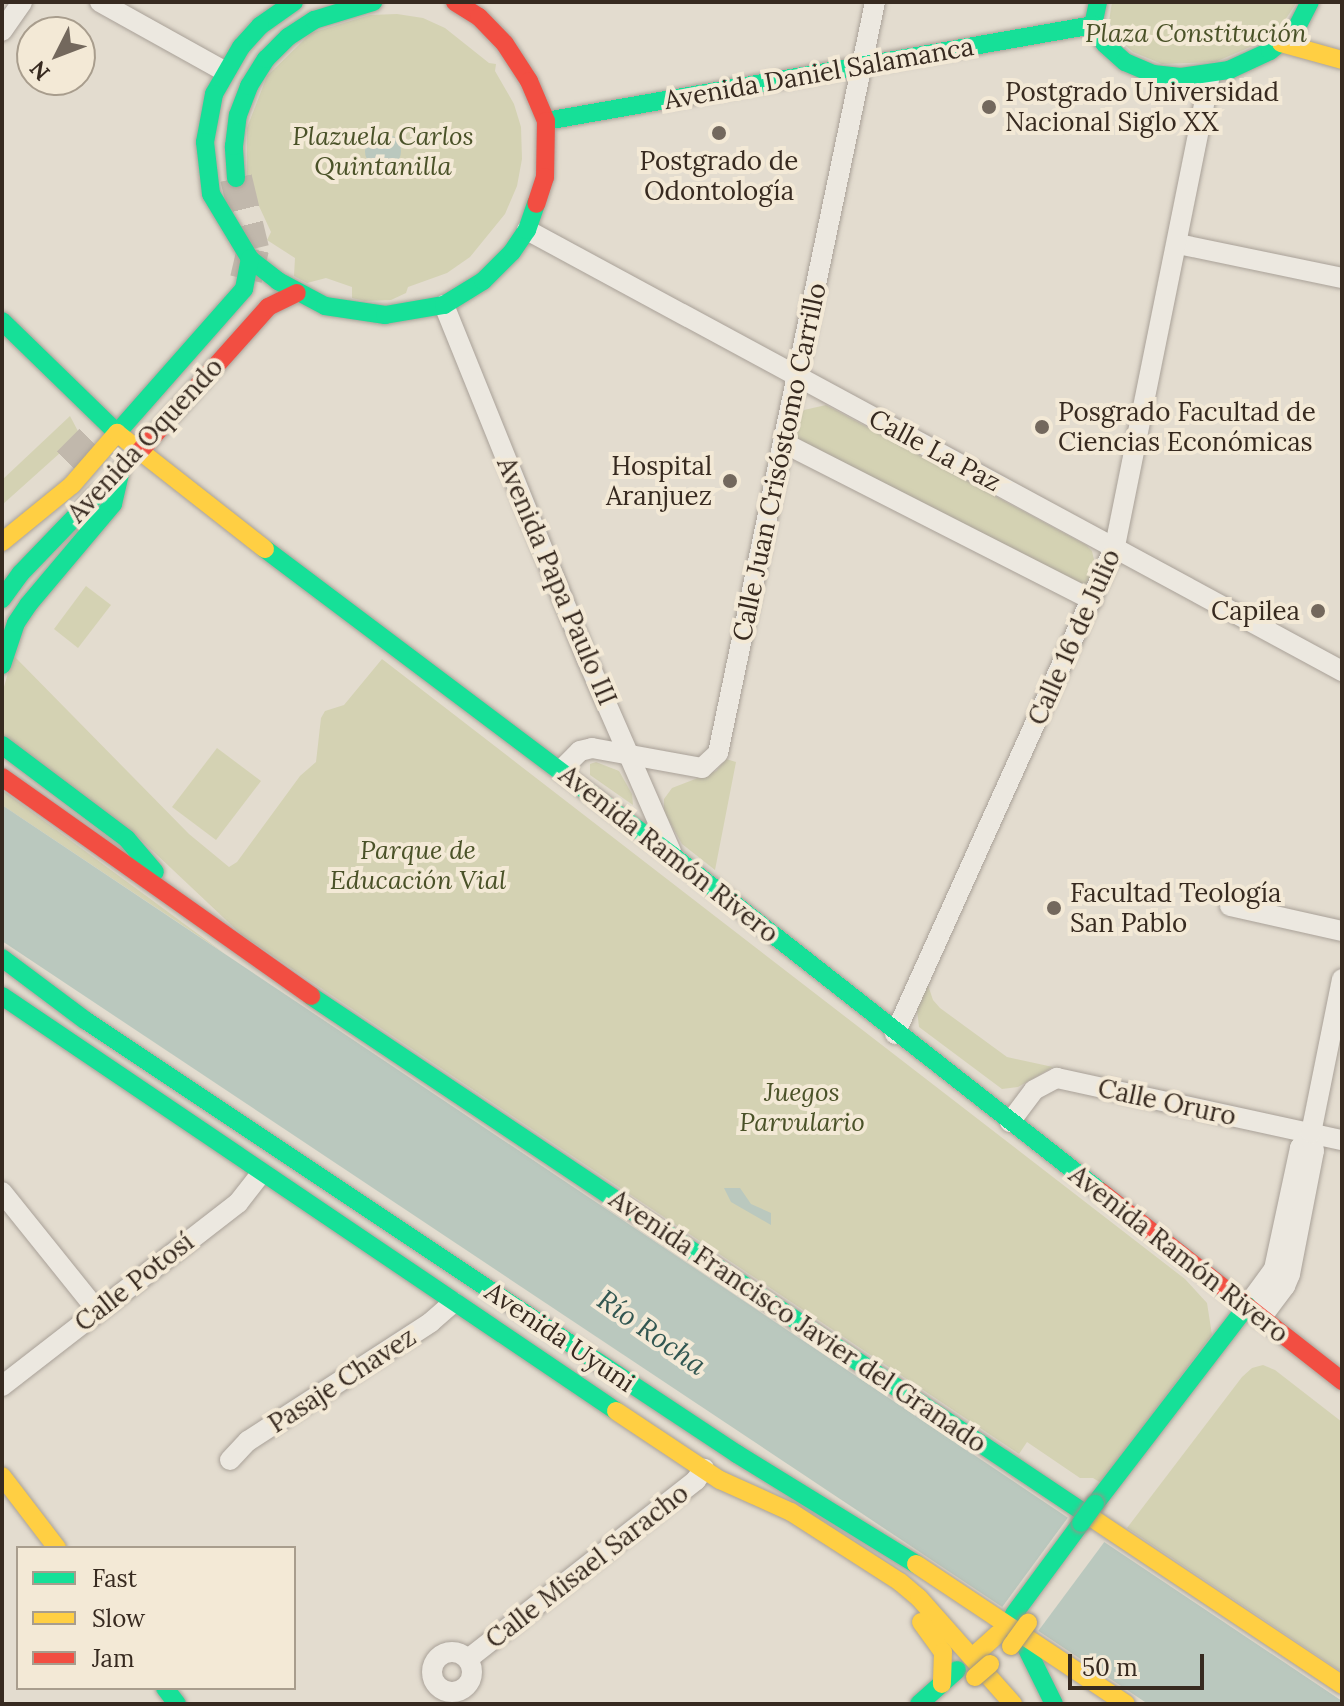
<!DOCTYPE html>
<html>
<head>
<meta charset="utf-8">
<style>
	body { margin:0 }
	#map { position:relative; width:1344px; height:1706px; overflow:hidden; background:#e3dccf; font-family:Lora,serif }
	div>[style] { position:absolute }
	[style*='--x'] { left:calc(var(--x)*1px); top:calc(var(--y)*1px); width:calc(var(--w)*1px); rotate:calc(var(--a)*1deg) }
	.green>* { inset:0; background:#d4d2b3 }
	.water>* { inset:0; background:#bac8be }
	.round { border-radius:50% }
	.pier>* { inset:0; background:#e3dccf }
	.primary-tunnel>* { height:32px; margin-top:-16px; transform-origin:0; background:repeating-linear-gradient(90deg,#c1b8ac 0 32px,transparent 0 48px) }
	.roads { filter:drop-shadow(0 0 2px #a9a198) drop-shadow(0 0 2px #a9a198) }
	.street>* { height:20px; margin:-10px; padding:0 10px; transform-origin:10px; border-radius:10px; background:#ece8e0 }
	.street>.ring { margin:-10px; padding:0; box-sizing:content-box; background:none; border:20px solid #ece8e0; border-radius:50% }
	.fast>* { height:18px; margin:-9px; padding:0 9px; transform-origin:9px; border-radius:9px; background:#16e098 }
	.slow>* { height:18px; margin:-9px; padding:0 9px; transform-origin:9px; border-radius:9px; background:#ffcf43 }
	.jam>* { height:18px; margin:-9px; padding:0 9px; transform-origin:9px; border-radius:9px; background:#f24e42 }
	.bridges { filter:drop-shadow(0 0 2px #989188) drop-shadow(0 0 2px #989188) }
	.fast-bridge>* { height:18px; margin:-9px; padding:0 9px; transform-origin:9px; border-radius:9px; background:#16e098 }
	.slow-bridge>* { height:18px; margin:-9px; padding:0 9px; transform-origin:9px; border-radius:9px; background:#ffcf43 }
	.dots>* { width:22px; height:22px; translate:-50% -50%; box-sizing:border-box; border:4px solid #f3e9d6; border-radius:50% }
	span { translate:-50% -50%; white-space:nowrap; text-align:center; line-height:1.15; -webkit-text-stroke:8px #f3e9d6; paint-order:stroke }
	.park-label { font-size:26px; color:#4a5228; font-style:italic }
	.street-label { font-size:26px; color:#372a20 }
	.poi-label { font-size:26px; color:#372a20 }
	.left { translate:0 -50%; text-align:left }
	.right { translate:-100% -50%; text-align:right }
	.water-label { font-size:28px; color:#315651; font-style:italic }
	.frame { position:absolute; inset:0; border:4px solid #372a20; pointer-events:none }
	.legend { position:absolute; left:16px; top:1546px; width:280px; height:144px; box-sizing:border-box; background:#f3e9d6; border:2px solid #a89d8d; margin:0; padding:10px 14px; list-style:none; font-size:24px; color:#372a20 }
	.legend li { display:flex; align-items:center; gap:16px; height:40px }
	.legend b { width:40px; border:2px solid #a89d8d }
	.north { position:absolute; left:16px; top:16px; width:80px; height:80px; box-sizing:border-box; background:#f3e9d6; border:2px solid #a89d8d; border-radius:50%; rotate:228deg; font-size:22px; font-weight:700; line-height:32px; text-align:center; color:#372a20 }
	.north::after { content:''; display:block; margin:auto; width:28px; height:36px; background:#73685d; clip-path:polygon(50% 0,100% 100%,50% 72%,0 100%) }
	.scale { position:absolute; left:1068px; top:1654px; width:136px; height:36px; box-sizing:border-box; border:4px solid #372a20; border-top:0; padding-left:10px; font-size:24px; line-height:28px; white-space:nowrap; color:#372a20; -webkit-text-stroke:6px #f3e9d6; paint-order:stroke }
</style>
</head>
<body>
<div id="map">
	<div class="green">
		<i style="clip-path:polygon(1112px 2px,1297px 2px,1281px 26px,1255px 45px,1215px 62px,1162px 64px,1133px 52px,1116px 37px,1109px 21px)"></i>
		<i style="clip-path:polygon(397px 14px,423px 18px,445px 28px,489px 63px,496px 64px,495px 71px,514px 104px,521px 127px,522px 159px,517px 186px,505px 214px,470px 257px,447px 273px,408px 287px,406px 293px,391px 300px,365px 301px,352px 298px,352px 287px,326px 278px,307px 283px,294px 276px,295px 258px,267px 240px,271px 232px,247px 180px,247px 128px,267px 76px,311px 33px,370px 15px)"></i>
		<i style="clip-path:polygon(826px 405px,1086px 545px,1092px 551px,1095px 564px,1085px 590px,793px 440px,798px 416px,804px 410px)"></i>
		<i style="clip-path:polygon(70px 416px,80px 435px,2px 505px,2px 480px)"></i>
		<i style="clip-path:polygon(86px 586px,111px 605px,78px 648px,54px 629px)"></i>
		<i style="clip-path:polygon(13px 655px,189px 834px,229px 867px,237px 862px,300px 776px,316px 762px,321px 718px,325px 711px,344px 705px,382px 659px,1185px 1279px,1207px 1303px,1212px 1335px,1101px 1483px,1093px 1478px,1080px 1478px,1027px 1442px,1019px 1454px,243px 936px,137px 836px,2px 735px,2px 694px)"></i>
		<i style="clip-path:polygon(217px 748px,261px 781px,216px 840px,172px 807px)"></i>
		<i style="clip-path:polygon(726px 759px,736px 762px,715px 870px,682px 844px,664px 812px,664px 799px,672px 788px,716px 771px)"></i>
		<i style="clip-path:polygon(596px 762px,619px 771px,632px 794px,633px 805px,590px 775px,590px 764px)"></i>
		<i style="clip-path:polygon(2px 790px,224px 953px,2px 805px)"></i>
		<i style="clip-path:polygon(928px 985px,933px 1000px,940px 1008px,1007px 1057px,1053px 1067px,1018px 1087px,1002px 1089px,919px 1027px,917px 1010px)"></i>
		<i style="clip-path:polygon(1263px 1365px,1275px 1370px,1342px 1422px,1342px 1672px,1127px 1528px,1242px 1377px,1252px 1368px)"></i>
	</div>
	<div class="water">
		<i class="round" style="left:365px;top:133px;width:36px;height:36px"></i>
		<i style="clip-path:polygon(2px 805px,1342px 1701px,1342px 1704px,1148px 1704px,2px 941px)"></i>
		<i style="clip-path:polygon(724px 1188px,740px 1188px,751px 1204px,771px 1213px,771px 1225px,731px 1202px)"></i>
	</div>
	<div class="pier">
		<i style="clip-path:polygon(1072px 1512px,1108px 1537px,1036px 1634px,1000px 1610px)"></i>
	</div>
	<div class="primary-tunnel">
		<i style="--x:236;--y:178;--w:73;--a:76.5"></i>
		<i style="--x:253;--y:249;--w:31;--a:103"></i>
		<i style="--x:68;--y:463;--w:62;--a:-45"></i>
	</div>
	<div class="roads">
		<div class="street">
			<i style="--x:100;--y:2;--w:142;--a:29.1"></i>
			<i style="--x:2;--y:31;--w:35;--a:-55"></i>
			<i style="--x:527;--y:230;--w:927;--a:28.42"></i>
			<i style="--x:1178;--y:244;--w:167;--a:11.7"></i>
			<i style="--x:444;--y:305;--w:380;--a:68"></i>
			<i style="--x:586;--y:657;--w:213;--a:66.4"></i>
			<i style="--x:784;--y:443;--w:346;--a:27"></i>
			<i style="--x:561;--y:770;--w:27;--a:-45"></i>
			<i style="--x:580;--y:751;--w:12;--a:-14"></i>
			<i style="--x:592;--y:748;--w:112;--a:10.3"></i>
			<i style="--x:702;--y:768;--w:22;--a:-43"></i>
			<i style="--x:718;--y:753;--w:767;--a:-78.19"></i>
			<i style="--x:1230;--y:906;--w:115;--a:12.6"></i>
			<i style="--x:895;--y:1034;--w:535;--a:-65.73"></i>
			<i style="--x:1115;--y:546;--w:480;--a:-78.6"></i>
			<i style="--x:1010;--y:1122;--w:40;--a:-53"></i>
			<i style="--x:1034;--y:1090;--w:26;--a:-28"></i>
			<i style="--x:1057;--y:1078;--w:292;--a:12.3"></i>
			<i style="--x:2;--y:1192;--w:151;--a:51.2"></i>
			<i style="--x:1247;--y:1306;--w:46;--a:-53.9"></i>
			<i style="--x:1274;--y:1269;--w:124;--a:-77.9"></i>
			<i style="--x:1300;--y:1148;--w:19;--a:-54"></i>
			<i style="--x:1261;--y:1318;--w:40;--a:-53"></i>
			<i style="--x:1285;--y:1286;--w:13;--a:-67"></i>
			<i style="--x:1290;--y:1274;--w:125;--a:-79"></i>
			<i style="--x:1314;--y:1151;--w:18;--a:-99"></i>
			<i style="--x:1311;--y:1133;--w:157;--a:-78.6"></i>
			<i style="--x:2;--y:1386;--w:299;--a:-37.8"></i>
			<i style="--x:238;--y:1203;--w:37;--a:-52"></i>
			<i style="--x:230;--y:1460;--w:26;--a:-47"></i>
			<i style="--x:248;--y:1441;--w:218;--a:-33"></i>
			<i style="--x:431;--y:1322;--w:30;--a:-41"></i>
			<i class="ring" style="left:432px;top:1652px;width:20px;height:20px"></i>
			<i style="--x:468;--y:1659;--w:290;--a:-38.1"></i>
			<i style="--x:696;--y:1480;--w:14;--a:-54"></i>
		</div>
		<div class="fast">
			<i style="--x:294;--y:2;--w:42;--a:144.8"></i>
			<i style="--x:260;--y:26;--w:28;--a:132"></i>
			<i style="--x:241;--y:47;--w:54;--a:119.9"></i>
			<i style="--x:214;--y:94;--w:49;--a:100.6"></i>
			<i style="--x:205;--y:142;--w:52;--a:83.4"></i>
			<i style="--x:211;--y:194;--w:76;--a:59"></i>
			<i style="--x:250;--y:259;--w:36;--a:38"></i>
			<i style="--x:278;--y:281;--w:53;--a:28"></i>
			<i style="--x:325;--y:306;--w:61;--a:8.5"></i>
			<i style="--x:385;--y:315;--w:60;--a:-9.6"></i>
			<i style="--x:444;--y:305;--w:46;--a:-31.6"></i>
			<i style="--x:483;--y:281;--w:41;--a:-45"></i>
			<i style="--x:512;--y:252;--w:27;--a:-56"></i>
			<i style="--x:527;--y:230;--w:28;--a:-71"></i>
			<i style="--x:1098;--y:2;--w:24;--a:102"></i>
			<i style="--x:1093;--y:25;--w:22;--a:58"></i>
			<i style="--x:1105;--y:44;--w:27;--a:42"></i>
			<i style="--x:1125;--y:62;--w:30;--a:23"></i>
			<i style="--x:1153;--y:74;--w:28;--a:6"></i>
			<i style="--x:1181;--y:77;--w:49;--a:-8.3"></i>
			<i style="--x:1229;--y:70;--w:45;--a:-24.9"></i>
			<i style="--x:1270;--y:51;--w:32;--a:-39"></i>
			<i style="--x:1295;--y:31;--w:33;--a:-63"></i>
			<i style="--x:546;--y:121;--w:555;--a:-9.95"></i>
			<i style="--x:236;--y:178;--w:32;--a:-94"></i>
			<i style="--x:234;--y:146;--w:31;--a:-83"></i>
			<i style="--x:238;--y:115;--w:31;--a:-69"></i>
			<i style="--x:249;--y:86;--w:32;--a:-58"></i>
			<i style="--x:266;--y:59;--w:31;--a:-45"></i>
			<i style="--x:288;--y:37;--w:31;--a:-33"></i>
			<i style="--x:314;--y:20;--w:62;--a:-17"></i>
			<i style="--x:2;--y:321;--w:161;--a:44.2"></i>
			<i style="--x:117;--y:433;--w:192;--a:-48.6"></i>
			<i style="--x:244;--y:289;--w:31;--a:-79"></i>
			<i style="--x:265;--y:549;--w:511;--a:36.96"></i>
			<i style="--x:673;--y:856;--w:543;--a:38.12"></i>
			<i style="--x:2;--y:599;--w:32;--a:-54"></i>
			<i style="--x:21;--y:573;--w:110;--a:-46.1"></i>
			<i style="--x:2;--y:665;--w:44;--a:-71.6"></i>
			<i style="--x:16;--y:623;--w:22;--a:-56"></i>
			<i style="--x:28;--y:605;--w:132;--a:-49.9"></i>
			<i style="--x:113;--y:504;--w:36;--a:-77"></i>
			<i style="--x:2;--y:745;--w:156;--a:36.9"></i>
			<i style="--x:127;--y:839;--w:43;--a:49.7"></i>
			<i style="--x:2;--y:958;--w:104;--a:36.8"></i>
			<i style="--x:85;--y:1020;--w:613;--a:33.69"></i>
			<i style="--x:595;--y:1360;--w:170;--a:33.5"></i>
			<i style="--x:737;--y:1454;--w:210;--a:31.6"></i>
			<i style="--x:2;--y:996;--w:741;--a:34.05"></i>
			<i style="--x:311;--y:996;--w:943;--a:33.76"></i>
			<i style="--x:1095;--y:1504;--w:250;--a:-52.5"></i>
			<i style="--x:1014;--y:1614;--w:113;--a:-53.6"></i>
			<i style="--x:1020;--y:1635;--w:77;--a:63.8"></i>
			<i style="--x:165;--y:1688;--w:20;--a:53"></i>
			<i style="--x:919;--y:1704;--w:51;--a:-41.8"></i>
		</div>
		<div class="slow">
			<i style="--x:1281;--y:43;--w:63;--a:15.6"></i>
			<i style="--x:2;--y:542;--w:90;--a:-39.2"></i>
			<i style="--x:72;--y:485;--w:69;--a:-49.1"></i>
			<i style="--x:117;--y:433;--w:188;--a:38.1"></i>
			<i style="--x:616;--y:1411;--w:125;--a:33.6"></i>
			<i style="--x:720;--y:1480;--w:78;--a:24.3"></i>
			<i style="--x:791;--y:1512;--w:130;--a:32.7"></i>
			<i style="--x:900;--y:1582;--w:25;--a:40"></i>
			<i style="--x:919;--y:1598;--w:142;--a:48.4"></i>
			<i style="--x:2;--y:1476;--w:91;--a:52.6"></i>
			<i style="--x:1095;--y:1520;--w:297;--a:33.7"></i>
			<i style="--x:916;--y:1564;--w:252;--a:33.7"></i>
			<i style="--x:921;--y:1622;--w:37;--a:54"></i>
			<i style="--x:943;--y:1652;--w:32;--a:92"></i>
			<i style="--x:979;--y:1651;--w:25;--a:-42"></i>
		</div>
		<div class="jam">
			<i style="--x:455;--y:2;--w:28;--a:32"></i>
			<i style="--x:479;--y:17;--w:37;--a:46"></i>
			<i style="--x:505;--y:44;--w:44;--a:57"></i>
			<i style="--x:529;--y:81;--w:43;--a:67"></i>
			<i style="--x:546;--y:121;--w:56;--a:91"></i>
			<i style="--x:545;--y:177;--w:28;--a:108"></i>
			<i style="--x:139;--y:452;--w:194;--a:-48.3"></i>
			<i style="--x:268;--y:307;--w:32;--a:-26"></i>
			<i style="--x:2;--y:777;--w:379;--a:35.3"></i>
			<i style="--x:1100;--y:1191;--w:308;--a:38.1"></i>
		</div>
	</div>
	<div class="bridges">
		<div class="fast-bridge">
			<i style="--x:1081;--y:1523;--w:24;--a:-54"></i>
		</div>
		<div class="slow-bridge">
			<i style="--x:1011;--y:1646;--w:29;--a:-54"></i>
			<i style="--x:975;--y:1677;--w:20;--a:-41"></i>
		</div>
	</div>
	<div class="dots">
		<i style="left:989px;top:107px;background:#73685d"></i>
		<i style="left:719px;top:133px;background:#73685d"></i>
		<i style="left:1042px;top:427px;background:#73685d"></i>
		<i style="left:730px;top:481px;background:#73685d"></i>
		<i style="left:1318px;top:611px;background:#73685d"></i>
		<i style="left:1054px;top:908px;background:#73685d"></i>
	</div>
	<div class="park-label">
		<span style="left:1196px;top:33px">Plaza Constitución</span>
		<span style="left:383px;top:151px">Plazuela Carlos<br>Quintanilla</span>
		<span style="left:418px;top:865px">Parque de<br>Educación Vial</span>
		<span style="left:802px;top:1107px">Juegos<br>Parvulario</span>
	</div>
	<div class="street-label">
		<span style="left:819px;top:73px;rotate:-10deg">Avenida Daniel Salamanca</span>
		<span style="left:145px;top:440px;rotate:-47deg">Avenida Oquendo</span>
		<span style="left:935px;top:450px;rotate:28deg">Calle La Paz</span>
		<span style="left:779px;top:462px;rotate:-78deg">Calle Juan Crisóstomo Carrillo</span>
		<span style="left:557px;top:581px;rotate:67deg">Avenida Papa Paulo III</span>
		<span style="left:1074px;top:637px;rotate:-66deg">Calle 16 de Julio</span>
		<span style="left:669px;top:854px;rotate:38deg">Avenida Ramón Rivero</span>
		<span style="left:1167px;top:1102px;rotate:12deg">Calle Oruro</span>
		<span style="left:1179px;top:1254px;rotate:38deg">Avenida Ramón Rivero</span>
		<span style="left:134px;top:1282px;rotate:-38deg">Calle Potosí</span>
		<span style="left:798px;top:1321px;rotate:34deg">Avenida Francisco Javier del Granado</span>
		<span style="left:560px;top:1337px;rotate:34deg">Avenida Uyuni</span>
		<span style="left:342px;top:1380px;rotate:-33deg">Pasaje Chavez</span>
		<span style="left:587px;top:1566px;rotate:-38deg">Calle Misael Saracho</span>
	</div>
	<div class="poi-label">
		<span class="left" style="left:1005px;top:107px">Postgrado Universidad<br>Nacional Siglo XX</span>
		<span style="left:719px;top:176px">Postgrado de<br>Odontología</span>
		<span class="left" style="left:1058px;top:427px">Posgrado Facultad de<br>Ciencias Económicas</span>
		<span class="right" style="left:712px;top:481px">Hospital<br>Aranjuez</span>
		<span class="right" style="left:1300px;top:611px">Capilea</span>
		<span class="left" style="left:1070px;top:908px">Facultad Teología<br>San Pablo</span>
	</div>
	<div class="water-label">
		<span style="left:652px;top:1332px;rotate:35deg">Río Rocha</span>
	</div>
	<div class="frame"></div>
	<ul class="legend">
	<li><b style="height:10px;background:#16e098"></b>Fast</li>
	<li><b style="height:10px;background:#ffcf43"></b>Slow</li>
	<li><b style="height:10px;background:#f24e42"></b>Jam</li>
	</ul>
	<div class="north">N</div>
	<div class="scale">50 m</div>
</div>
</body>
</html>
